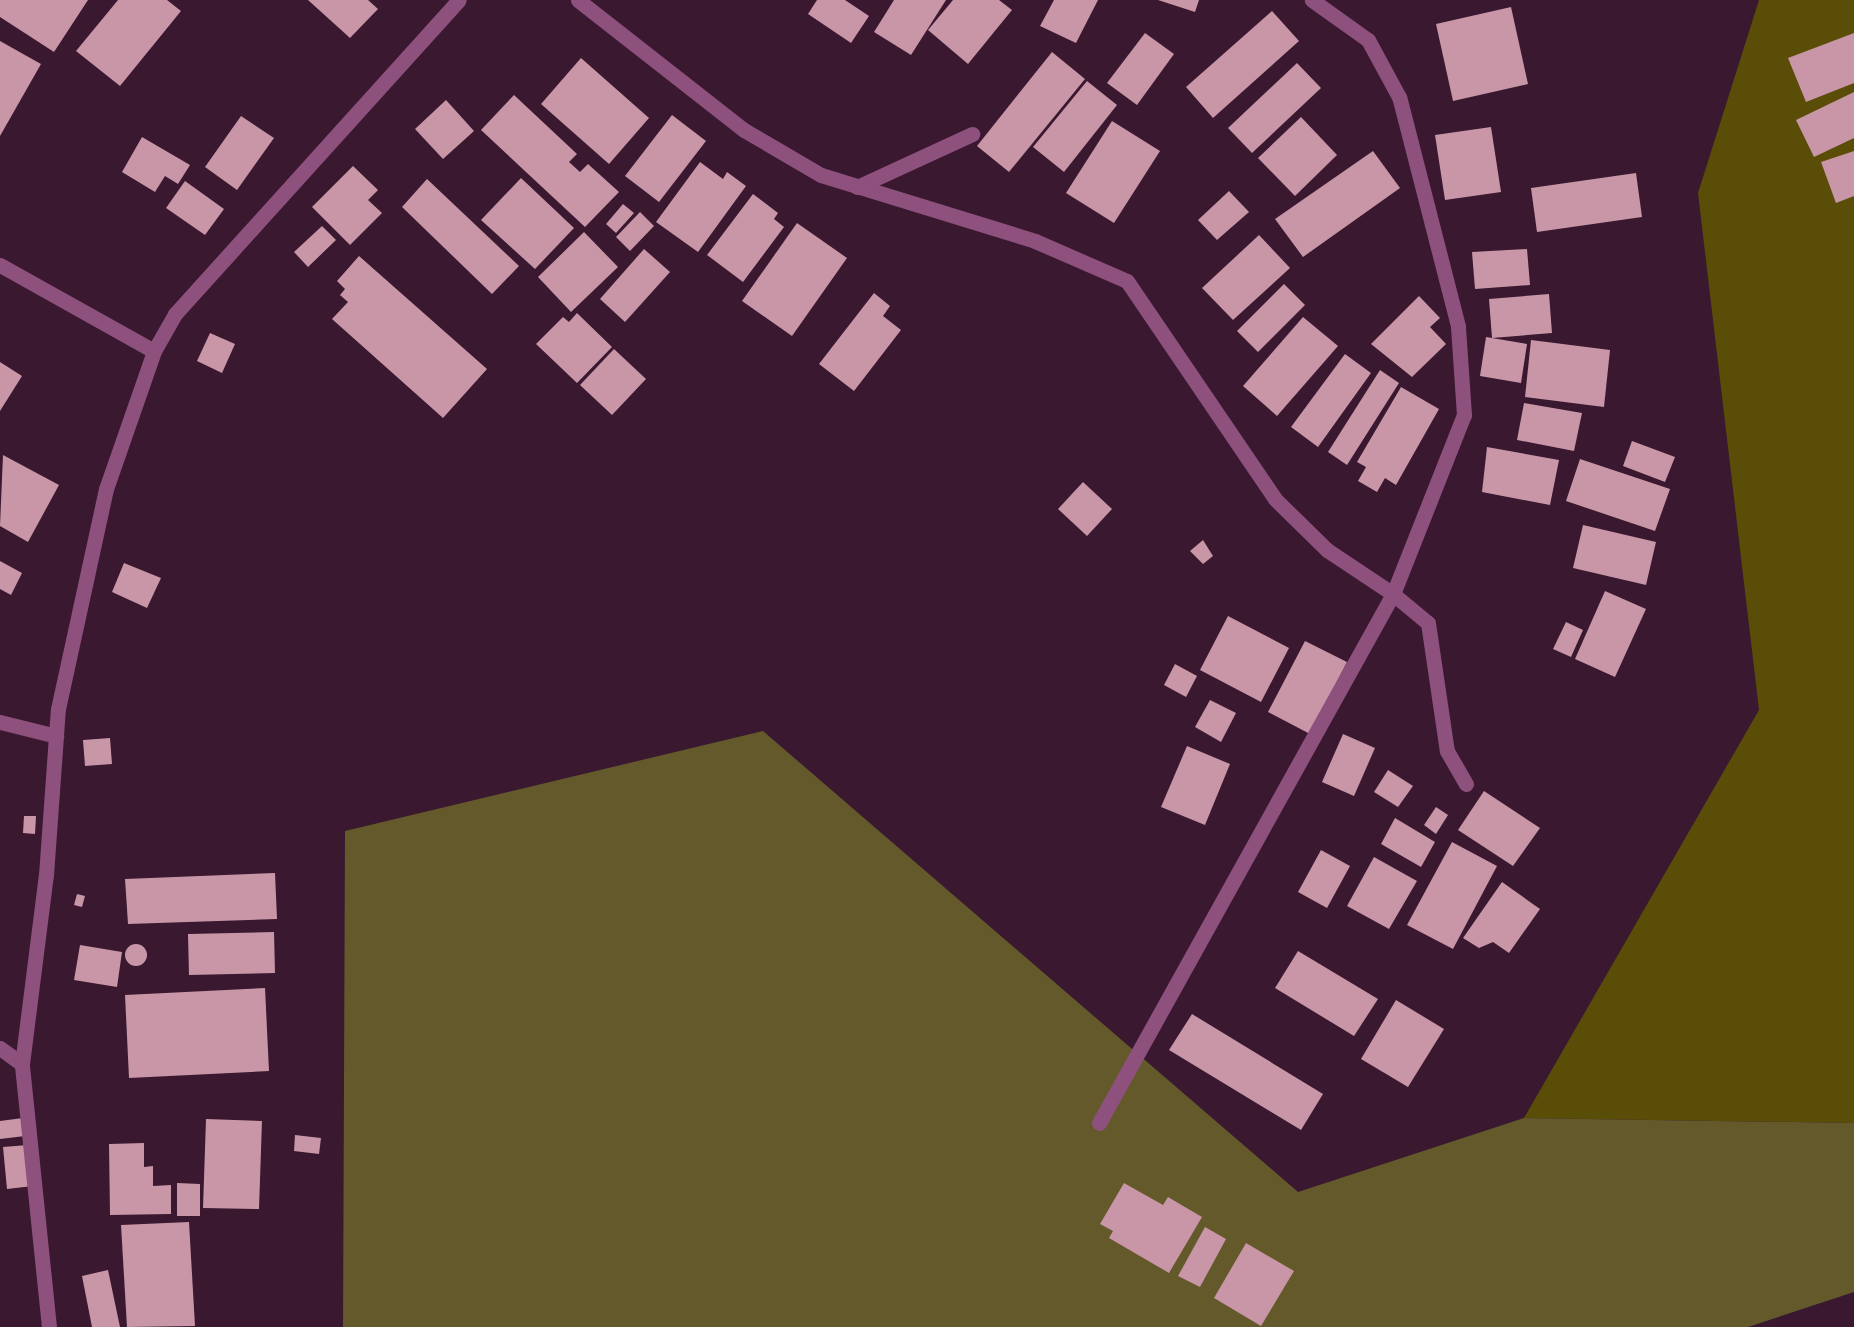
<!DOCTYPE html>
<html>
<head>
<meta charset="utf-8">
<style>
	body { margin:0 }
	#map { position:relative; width:1854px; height:1327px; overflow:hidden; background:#391830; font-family:Quicksand,sans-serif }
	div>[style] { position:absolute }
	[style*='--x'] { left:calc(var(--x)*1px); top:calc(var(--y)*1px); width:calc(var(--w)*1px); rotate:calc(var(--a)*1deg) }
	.green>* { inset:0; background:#594d08 }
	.forest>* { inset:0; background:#63592b }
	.building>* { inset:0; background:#c896a6 }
	.round { border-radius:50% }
	.lane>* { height:15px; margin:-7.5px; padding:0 7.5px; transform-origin:7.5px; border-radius:7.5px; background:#8e507d }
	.street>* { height:15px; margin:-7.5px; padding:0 7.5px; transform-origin:7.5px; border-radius:7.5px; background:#8e507d }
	span { translate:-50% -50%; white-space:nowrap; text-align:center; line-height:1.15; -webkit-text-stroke:6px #180913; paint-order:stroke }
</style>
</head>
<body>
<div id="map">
	<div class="green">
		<i style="clip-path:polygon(1759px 0,1854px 0,1854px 1123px,1524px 1118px,1759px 710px,1698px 193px)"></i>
	</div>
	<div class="forest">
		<i style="clip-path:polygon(763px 731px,1298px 1192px,1524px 1118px,1854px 1123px,1854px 1292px,1748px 1327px,343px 1327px,345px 831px)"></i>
	</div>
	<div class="building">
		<i style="clip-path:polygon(0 0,88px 0,54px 52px,0 17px)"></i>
		<i style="clip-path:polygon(118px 0,167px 0,181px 11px,120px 86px,76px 51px)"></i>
		<i style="clip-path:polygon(308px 0,368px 0,378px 9px,350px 38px)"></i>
		<i style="clip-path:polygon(817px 0,845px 0,869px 16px,851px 43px,808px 14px)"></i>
		<i style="clip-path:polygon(894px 0,946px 0,911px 55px,874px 32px)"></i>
		<i style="clip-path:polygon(953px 0,999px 0,1012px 10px,968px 64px,928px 30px)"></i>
		<i style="clip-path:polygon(1054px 0,1098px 0,1076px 43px,1040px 26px)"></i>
		<i style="clip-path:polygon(1158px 0,1199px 0,1195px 12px)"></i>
		<i style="clip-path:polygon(1511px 7px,1528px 84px,1453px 101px,1436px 24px)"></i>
		<i style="clip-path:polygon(1272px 11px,1299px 41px,1213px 118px,1186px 87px)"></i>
		<i style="clip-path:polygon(1145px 33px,1174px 54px,1137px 105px,1107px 83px)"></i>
		<i style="clip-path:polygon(1854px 33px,1854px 83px,1806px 102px,1788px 58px)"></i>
		<i style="clip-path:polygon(0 41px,41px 64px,0 136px)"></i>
		<i style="clip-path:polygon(1052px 52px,1085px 79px,1009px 172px,977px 146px)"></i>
		<i style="clip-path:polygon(581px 58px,649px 118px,609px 164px,541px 104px)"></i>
		<i style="clip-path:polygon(1297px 63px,1321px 88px,1252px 153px,1228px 128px)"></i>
		<i style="clip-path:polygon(1087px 81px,1117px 105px,1064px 172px,1033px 147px)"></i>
		<i style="clip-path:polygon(1854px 92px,1854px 138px,1814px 157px,1796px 120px)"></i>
		<i style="clip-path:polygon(514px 95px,577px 154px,569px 162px,580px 172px,588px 164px,619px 192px,585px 227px,481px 130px)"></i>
		<i style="clip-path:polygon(446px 100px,474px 131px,443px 159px,415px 129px)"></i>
		<i style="clip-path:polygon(672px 115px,706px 141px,659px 202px,625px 176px)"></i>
		<i style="clip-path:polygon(241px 116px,274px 138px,237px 190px,205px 167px)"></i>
		<i style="clip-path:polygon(1301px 117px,1337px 155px,1295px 196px,1258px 158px)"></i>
		<i style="clip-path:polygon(1112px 121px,1160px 151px,1114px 223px,1066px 193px)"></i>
		<i style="clip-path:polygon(1491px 127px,1501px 192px,1445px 200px,1435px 135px)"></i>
		<i style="clip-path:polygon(142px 137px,190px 165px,178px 184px,165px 176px,155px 192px,122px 172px)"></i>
		<i style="clip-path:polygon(1373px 151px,1400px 188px,1303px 257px,1275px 219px)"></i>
		<i style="clip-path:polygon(1854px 151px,1854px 196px,1836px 203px,1821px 162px)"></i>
		<i style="clip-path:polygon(700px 162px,723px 179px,727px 172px,746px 186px,698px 252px,656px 222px)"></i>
		<i style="clip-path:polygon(353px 166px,378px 190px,368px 200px,382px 213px,350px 245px,312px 207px)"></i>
		<i style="clip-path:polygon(1636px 173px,1642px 217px,1537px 232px,1531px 188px)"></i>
		<i style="clip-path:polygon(521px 178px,574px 228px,535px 269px,481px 220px)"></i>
		<i style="clip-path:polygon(427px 179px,519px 266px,492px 294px,402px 207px)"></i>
		<i style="clip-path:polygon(185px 181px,224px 209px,205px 235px,166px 208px)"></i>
		<i style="clip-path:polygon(1229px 191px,1249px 212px,1217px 240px,1198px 220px)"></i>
		<i style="clip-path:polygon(753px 194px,778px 213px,774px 219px,784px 227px,743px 282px,707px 255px)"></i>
		<i style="clip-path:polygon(623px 204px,634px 213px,616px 233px,606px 224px)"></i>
		<i style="clip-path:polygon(640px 212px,654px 226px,630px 251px,616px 237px)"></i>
		<i style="clip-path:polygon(797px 223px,847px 258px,792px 336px,742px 301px)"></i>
		<i style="clip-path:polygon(322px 226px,336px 240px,308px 267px,294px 252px)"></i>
		<i style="clip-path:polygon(584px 232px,618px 267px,571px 312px,538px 277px)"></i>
		<i style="clip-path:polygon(1259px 235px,1290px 268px,1233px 320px,1202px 288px)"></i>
		<i style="clip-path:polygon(644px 249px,670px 272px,625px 322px,600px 299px)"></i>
		<i style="clip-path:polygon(1527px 249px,1530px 285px,1475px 289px,1472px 252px)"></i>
		<i style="clip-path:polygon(359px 256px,487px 369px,443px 418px,332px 319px,348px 302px,340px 295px,345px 289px,337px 281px)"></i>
		<i style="clip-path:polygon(1284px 284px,1305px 305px,1258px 352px,1237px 331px)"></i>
		<i style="clip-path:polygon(874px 293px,890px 306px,883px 316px,901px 330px,854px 391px,819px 364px)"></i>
		<i style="clip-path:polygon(1549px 294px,1552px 333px,1492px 338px,1489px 299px)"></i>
		<i style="clip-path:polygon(1419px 296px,1440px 318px,1430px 327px,1446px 344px,1412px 377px,1371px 344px)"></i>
		<i style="clip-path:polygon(577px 313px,612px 347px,577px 383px,536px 344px,563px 317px,569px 322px)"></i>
		<i style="clip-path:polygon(1303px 317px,1338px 346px,1277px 416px,1243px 386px)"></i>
		<i style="clip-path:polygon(210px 333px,235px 344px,222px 373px,197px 361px)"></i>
		<i style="clip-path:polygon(1486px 337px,1527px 344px,1521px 383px,1480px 376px)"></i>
		<i style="clip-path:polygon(1531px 340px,1610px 350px,1604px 407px,1525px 397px)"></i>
		<i style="clip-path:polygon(614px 349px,646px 379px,612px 415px,580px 385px)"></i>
		<i style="clip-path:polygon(1345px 354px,1371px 373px,1318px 447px,1291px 427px)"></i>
		<i style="clip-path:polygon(0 362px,22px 376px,0 411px)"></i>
		<i style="clip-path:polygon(1380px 370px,1399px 383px,1347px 465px,1328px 452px)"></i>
		<i style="clip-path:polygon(1401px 387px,1439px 409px,1396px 485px,1385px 478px,1377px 492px,1358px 481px,1366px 467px,1357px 462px)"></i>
		<i style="clip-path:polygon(1524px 403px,1582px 413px,1574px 451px,1517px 440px)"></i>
		<i style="clip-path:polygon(1632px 441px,1675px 457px,1665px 482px,1623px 466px)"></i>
		<i style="clip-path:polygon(1487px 447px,1559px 460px,1550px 505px,1482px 492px)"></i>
		<i style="clip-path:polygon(3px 455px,59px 485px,28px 542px,0 526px)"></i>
		<i style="clip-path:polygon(1580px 459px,1670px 489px,1655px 531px,1566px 501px)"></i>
		<i style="clip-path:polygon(1083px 482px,1112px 509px,1087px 536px,1058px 509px)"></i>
		<i style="clip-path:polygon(1583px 525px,1656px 542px,1646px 585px,1573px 568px)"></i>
		<i style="clip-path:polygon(1203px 540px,1213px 556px,1203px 564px,1190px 551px)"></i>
		<i style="clip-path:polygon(0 561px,22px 573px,11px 595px,0 589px)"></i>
		<i style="clip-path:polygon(124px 563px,161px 578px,147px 608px,112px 592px)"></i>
		<i style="clip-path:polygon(1605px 591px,1646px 609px,1615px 677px,1575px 659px)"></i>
		<i style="clip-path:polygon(1228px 616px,1289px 648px,1261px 702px,1200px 670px)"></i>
		<i style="clip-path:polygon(1566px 622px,1583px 630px,1571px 657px,1553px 649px)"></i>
		<i style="clip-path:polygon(1305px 641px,1347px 662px,1310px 734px,1268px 712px)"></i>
		<i style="clip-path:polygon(1175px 664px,1197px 676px,1186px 697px,1164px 685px)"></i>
		<i style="clip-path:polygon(1210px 700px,1236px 713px,1221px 742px,1195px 727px)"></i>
		<i style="clip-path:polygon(1343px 734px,1375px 748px,1354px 796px,1322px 782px)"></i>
		<i style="clip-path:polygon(110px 738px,112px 764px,85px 766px,83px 740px)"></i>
		<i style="clip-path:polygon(1187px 746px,1230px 764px,1205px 825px,1161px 807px)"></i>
		<i style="clip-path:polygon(1388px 770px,1413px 786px,1398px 807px,1374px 792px)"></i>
		<i style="clip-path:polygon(1484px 791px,1540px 828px,1513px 866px,1458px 830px)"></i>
		<i style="clip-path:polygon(1436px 807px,1448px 815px,1436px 834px,1424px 825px)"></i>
		<i style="clip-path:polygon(24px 816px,36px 816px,35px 834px,23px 833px)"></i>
		<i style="clip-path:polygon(1395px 818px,1435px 842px,1421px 867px,1381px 844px)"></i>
		<i style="clip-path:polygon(1452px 842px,1497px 866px,1453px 949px,1407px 925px)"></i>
		<i style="clip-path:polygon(1321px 850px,1350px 866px,1327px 908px,1298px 892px)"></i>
		<i style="clip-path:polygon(1374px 857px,1417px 881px,1389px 929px,1347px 906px)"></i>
		<i style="clip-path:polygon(275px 873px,277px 919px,128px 924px,125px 879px)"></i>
		<i style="clip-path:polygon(1502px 882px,1540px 909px,1509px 953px,1493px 942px,1479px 948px,1463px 938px)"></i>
		<i style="clip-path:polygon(77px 894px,85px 896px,82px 907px,74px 905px)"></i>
		<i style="clip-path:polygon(274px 932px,275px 973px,189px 975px,188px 934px)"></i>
		<i class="round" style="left:125px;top:944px;width:22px;height:22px"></i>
		<i style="clip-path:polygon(80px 945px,122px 952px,117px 987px,74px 980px)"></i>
		<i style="clip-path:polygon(1298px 951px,1378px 999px,1354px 1036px,1275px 988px)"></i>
		<i style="clip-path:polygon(265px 988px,269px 1071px,129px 1078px,125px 995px)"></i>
		<i style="clip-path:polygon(1396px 1000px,1444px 1029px,1408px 1087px,1361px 1059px)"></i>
		<i style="clip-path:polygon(1192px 1014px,1323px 1094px,1301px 1130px,1169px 1050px)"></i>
		<i style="clip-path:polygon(23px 1118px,25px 1136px,0 1139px,0 1121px)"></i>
		<i style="clip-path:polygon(206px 1119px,262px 1121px,259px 1209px,203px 1208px)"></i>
		<i style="clip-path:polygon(295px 1135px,321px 1138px,319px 1154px,294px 1151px)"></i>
		<i style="clip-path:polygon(144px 1143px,144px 1167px,153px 1166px,153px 1186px,171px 1185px,171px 1214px,110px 1215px,109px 1144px)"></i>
		<i style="clip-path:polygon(28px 1145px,33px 1186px,7px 1189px,3px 1147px)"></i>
		<i style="clip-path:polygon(177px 1183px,200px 1184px,200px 1216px,177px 1216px)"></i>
		<i style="clip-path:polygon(1124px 1183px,1163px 1205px,1168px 1197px,1202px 1217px,1169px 1273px,1109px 1238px,1113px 1231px,1100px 1224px)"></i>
		<i style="clip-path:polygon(189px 1222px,195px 1326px,127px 1327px,121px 1225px)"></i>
		<i style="clip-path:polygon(1205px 1227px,1226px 1239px,1200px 1287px,1178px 1276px)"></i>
		<i style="clip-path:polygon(1246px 1243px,1294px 1271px,1261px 1326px,1214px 1298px)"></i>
		<i style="clip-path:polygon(108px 1270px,120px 1327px,92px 1327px,82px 1276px)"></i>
	</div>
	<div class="lane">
		<i style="--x:857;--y:187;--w:127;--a:-24.7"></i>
		<i style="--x:1393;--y:594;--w:45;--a:39.6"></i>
		<i style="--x:1428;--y:623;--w:129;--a:81.6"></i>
		<i style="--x:1447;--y:751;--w:38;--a:60"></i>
		<i style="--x:0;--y:722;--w:58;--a:14"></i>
	</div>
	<div class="street">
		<i style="--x:578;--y:0;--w:211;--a:38.1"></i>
		<i style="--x:744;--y:130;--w:89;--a:30.3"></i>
		<i style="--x:821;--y:175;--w:224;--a:17.1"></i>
		<i style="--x:1035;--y:241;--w:100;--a:23.5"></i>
		<i style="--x:1127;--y:281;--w:263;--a:55.8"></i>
		<i style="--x:1275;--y:499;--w:73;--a:44.4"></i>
		<i style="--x:1327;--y:550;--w:79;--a:33.7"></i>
		<i style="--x:0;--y:265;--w:176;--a:29.2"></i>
		<i style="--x:0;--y:1048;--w:27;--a:36"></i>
		<i style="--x:1099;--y:1123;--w:605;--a:-60.94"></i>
		<i style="--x:1393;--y:594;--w:193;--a:-68.4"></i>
		<i style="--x:1464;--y:415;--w:89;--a:-93.9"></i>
		<i style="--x:1458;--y:326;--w:236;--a:-104.4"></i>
		<i style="--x:1399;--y:97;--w:65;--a:-118.5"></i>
		<i style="--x:1368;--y:40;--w:69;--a:-144.5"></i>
		<i style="--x:49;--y:1327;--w:264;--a:-95.9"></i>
		<i style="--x:22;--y:1064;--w:191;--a:-82.8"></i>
		<i style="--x:46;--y:875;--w:166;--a:-85.9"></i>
		<i style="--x:58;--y:709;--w:225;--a:-77.7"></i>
		<i style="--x:106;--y:489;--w:146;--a:-70.8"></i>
		<i style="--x:154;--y:351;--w:43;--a:-60.4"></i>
		<i style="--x:175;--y:314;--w:423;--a:-47.9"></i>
	</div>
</div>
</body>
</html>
